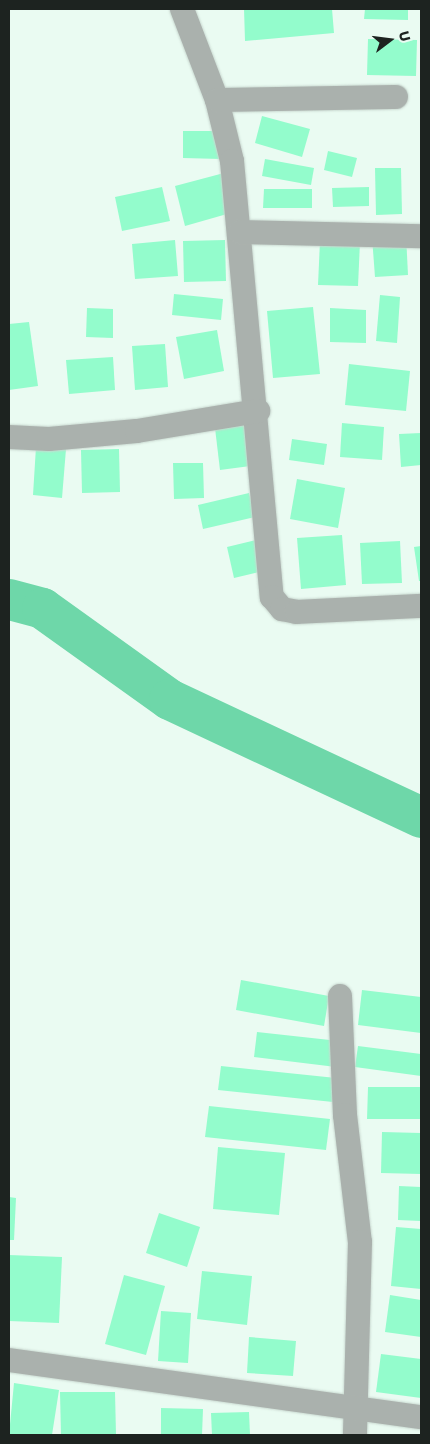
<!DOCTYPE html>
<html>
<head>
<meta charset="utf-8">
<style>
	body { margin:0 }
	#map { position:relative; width:430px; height:1444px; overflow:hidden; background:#eafbf2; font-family:Poppins,sans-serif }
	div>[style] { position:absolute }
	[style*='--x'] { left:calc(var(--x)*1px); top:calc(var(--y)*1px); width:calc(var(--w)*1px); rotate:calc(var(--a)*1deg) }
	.river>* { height:41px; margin:-20.5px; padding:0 20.5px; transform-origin:20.5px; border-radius:20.5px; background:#6ed7a9 }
	.building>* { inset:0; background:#93fccc }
	.roads { filter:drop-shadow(0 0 1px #c9d8d0) drop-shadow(0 0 1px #c9d8d0) }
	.street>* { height:24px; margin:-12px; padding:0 12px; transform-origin:12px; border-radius:12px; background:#aab1ad }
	span { translate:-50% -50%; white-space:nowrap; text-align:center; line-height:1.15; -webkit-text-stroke:4px #eafbf2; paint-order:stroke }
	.frame { position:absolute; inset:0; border:10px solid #1d2320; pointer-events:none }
	.north { position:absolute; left:365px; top:15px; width:50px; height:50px; -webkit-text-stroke:4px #eafbf2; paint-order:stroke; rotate:75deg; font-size:14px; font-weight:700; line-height:20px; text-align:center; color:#1d2320 }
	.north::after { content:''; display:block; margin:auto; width:18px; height:22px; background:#1d2320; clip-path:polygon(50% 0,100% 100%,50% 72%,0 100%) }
</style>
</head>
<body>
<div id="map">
	<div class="river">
		<i style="--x:9;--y:599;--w:34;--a:15"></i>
		<i style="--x:42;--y:608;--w:156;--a:35.6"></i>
		<i style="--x:169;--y:699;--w:278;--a:25.1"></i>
	</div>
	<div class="building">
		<i style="clip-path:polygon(244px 9px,332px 9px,334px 33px,245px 41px)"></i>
		<i style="clip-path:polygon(365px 9px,408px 9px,408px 20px,364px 19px)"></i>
		<i style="clip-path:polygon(368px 39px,417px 40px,416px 76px,367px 75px)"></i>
		<i style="clip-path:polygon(262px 116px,310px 129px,302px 157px,255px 143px)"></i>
		<i style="clip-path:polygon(183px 131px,221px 131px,221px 159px,183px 158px)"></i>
		<i style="clip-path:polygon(328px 151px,357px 158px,352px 177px,324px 170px)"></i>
		<i style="clip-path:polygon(265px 159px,314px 168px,311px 185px,262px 176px)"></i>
		<i style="clip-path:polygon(375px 168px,401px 168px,402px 214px,376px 215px)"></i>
		<i style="clip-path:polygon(224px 173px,234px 212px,185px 226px,175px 186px)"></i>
		<i style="clip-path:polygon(162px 187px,170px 221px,122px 231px,115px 197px)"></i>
		<i style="clip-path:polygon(369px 187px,369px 206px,333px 207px,332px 188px)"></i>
		<i style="clip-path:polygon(264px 189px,312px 189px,312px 208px,263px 208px)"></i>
		<i style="clip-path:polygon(406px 235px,408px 275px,375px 277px,372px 237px)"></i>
		<i style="clip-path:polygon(175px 240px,178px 276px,135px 279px,132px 244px)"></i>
		<i style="clip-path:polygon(225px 240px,226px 281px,184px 282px,183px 241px)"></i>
		<i style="clip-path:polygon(320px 241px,360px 242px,358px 286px,318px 285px)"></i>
		<i style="clip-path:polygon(174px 294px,223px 299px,221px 320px,172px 315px)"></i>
		<i style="clip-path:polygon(380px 295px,400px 297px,397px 343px,376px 341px)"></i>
		<i style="clip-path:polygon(313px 307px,320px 374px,273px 378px,267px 311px)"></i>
		<i style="clip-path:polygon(87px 308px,113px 309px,113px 338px,86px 337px)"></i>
		<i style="clip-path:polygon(330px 308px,366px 310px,366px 343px,330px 342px)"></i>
		<i style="clip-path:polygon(29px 322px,38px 386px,9px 390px,9px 324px)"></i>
		<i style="clip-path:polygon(217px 330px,224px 371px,184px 379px,176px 337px)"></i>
		<i style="clip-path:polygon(165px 344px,168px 387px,135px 390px,132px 346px)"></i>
		<i style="clip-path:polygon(113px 357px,115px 390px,69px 394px,66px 360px)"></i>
		<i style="clip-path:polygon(349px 364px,410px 371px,406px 411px,345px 405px)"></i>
		<i style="clip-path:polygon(252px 423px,257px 465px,220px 470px,215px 428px)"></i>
		<i style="clip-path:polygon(342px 423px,384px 427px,382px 460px,340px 457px)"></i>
		<i style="clip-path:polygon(421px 433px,421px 465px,401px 467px,399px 434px)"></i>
		<i style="clip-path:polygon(292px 439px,327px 444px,324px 465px,289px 460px)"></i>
		<i style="clip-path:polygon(36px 447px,66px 449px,62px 498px,33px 495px)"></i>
		<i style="clip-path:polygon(119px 449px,120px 492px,82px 493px,81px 450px)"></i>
		<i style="clip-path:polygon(173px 463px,203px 463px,204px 498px,174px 499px)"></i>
		<i style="clip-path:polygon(297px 479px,345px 488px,338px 528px,290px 519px)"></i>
		<i style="clip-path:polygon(249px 493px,255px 517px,203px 529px,198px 505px)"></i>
		<i style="clip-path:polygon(342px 535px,346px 585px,301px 589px,297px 538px)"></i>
		<i style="clip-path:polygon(260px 539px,267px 570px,234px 578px,227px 547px)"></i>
		<i style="clip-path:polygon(400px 541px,402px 583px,362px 584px,360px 543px)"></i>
		<i style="clip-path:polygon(421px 546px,421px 581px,419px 581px,414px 547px)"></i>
		<i style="clip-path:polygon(241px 980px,329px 996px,324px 1026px,236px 1010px)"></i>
		<i style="clip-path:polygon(362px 990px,421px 997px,421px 1033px,358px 1025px)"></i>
		<i style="clip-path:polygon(257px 1032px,339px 1041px,336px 1067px,254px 1057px)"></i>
		<i style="clip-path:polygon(358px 1046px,421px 1054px,421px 1076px,355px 1067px)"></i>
		<i style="clip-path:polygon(221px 1066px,336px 1078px,333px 1102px,218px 1090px)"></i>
		<i style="clip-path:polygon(368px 1087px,421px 1087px,421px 1119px,367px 1119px)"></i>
		<i style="clip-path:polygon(209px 1106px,330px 1119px,326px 1150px,205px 1137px)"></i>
		<i style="clip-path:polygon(382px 1132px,421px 1133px,421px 1174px,381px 1173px)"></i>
		<i style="clip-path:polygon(218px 1147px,285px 1153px,279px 1215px,213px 1209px)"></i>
		<i style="clip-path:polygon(399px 1186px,421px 1187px,421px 1221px,398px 1220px)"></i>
		<i style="clip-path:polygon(9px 1197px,16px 1198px,14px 1240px,9px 1240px)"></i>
		<i style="clip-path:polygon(159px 1213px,200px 1227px,187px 1267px,146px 1253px)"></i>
		<i style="clip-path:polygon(396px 1227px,421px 1229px,421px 1289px,391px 1286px)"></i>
		<i style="clip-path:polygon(9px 1255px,62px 1257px,59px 1323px,9px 1321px)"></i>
		<i style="clip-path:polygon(202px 1271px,252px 1276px,247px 1325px,197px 1319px)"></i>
		<i style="clip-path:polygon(124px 1275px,165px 1286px,146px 1355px,105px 1344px)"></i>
		<i style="clip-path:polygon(390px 1295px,421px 1300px,421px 1337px,385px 1332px)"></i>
		<i style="clip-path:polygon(161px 1311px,191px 1313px,188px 1363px,158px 1361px)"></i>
		<i style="clip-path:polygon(249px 1337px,296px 1341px,293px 1376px,247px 1373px)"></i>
		<i style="clip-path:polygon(381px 1354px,421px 1359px,421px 1398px,376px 1392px)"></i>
		<i style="clip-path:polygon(14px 1383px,59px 1390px,52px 1435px,9px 1435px)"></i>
		<i style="clip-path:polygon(60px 1392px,115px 1392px,116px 1435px,61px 1435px)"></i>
		<i style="clip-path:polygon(161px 1408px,203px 1409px,202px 1435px,161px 1435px)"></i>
		<i style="clip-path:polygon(249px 1412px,250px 1435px,212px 1435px,211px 1413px)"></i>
	</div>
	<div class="roads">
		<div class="street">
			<i style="--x:182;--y:9;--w:97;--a:69"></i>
			<i style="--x:217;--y:100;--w:63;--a:76.2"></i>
			<i style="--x:232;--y:161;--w:438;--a:84.8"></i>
			<i style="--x:272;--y:597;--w:16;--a:50"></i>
			<i style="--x:282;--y:609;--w:15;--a:11"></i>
			<i style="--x:297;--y:612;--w:124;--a:-2.8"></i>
			<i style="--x:217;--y:100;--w:179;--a:-1"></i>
			<i style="--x:240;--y:232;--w:181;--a:1.3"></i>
			<i style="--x:9;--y:437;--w:40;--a:2.9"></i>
			<i style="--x:49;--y:439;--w:88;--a:-5.2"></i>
			<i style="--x:137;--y:431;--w:123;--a:-9.4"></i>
			<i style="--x:340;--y:996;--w:119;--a:87.6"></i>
			<i style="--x:345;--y:1115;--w:128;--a:83.3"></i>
			<i style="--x:360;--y:1242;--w:193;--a:91.5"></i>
			<i style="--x:9;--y:1360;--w:416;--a:7.9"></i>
		</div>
	</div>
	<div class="frame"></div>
	<div class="north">U</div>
</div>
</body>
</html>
